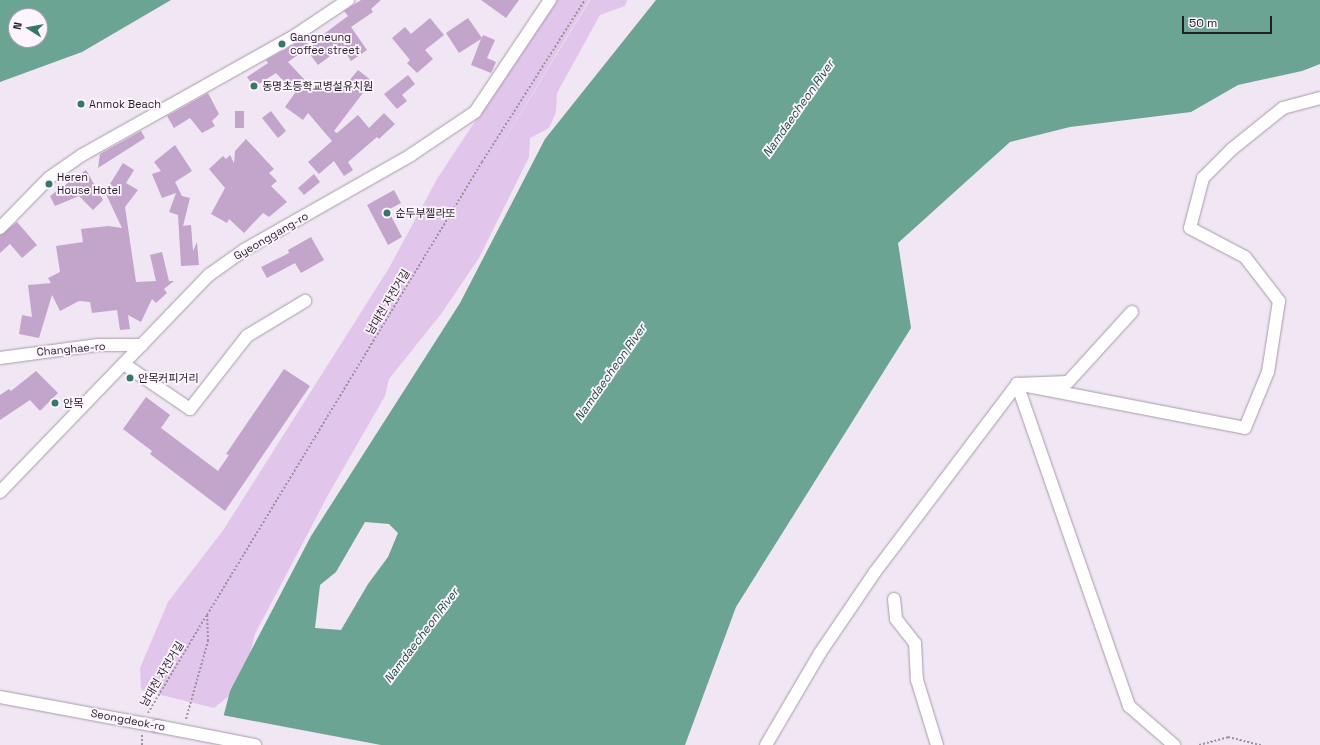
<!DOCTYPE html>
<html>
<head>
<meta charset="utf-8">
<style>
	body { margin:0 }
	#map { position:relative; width:1320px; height:745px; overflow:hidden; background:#f1e6f3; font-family:"Space Grotesk","Noto Sans KR",sans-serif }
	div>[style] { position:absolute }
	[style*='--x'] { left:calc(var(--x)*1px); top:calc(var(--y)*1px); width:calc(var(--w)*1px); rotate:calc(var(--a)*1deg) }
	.green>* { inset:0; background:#e2c5ea }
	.water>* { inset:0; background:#6ca493 }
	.pier>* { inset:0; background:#f1e6f3 }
	.building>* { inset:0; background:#c3a4cb }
	.path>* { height:2px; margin-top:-1px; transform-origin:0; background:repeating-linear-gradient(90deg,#9b939d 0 2px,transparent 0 4px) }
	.roads { filter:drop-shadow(0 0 1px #a59ba8) drop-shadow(0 0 1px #a59ba8) }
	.minor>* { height:12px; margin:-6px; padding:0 6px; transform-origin:6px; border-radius:6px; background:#fff }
	.bridges { filter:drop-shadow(0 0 1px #a59ba8) drop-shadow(0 0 1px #a59ba8) }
	.minor-bridge>* { height:12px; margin:-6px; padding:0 6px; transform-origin:6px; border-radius:6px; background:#fff }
	.dots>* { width:11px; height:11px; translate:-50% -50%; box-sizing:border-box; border:2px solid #fdf4ff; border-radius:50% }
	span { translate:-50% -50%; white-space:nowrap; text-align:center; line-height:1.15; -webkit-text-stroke:3.5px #fdf4ff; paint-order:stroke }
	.poi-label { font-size:11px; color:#221f23 }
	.left { translate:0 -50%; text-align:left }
	.street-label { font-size:11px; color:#221f23 }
	.water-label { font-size:12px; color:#1c4c3f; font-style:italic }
	.north { position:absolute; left:8px; top:8px; width:40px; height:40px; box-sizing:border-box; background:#fdf4ff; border:1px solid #a59fa7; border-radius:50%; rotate:281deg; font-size:11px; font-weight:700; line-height:16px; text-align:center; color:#221f23 }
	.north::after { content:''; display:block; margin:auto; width:14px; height:18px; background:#377766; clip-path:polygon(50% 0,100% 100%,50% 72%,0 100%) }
	.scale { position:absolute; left:1182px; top:16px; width:90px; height:18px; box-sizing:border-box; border:2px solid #221f23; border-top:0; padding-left:5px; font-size:12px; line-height:14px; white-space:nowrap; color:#221f23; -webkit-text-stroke:3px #fdf4ff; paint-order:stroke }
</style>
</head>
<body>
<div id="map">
	<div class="green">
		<i style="clip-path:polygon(555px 0,589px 0,472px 193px,590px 0,627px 0,625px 6px,600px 15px,557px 93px,556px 112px,549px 128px,530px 138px,529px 157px,479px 258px,441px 314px,389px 379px,385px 396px,328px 495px,255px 634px,245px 674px,235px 691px,214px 708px,141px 690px,140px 668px,168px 602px,224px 529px,389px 268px,437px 179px)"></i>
	</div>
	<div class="water">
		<i style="clip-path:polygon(evenodd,0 0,171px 0,82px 52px,0 82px,0 0,16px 16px,40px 16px,40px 40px,16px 40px,16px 16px)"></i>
		<i style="clip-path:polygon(evenodd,656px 0,1320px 0,1320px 64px,1302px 71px,1238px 85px,1191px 112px,1070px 127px,1010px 142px,898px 243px,911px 328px,736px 607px,685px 745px,216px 745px,230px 691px,311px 536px,460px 303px,545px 139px,656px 0,365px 522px,389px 524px,398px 533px,388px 557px,368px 584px,341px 630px,315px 628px,320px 585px,336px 572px,365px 522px)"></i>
	</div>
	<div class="pier">
		<i style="clip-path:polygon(222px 715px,381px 745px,214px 745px)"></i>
	</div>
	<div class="building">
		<i style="clip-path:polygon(361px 0,381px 0,371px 9px,373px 12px,351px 27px,367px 50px,351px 61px,342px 47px,318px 65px,306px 49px,288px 62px,316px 92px,330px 80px,340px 92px,358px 70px,372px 81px,334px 131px,337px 133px,358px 115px,369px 128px,384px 113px,395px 124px,379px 139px,377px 137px,348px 162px,353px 170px,344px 176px,334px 161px,319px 174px,308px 162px,332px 141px,308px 113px,303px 120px,285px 107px,295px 93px,276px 73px,254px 87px,247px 77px,268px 63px,266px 60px,304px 39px,309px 45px,348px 16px,344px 11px)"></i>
		<i style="clip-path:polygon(481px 0,519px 0,506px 18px)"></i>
		<i style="clip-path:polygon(430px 18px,444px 35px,425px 50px,433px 59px,417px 73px,407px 63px,410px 60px,392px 38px,405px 27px,411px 34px)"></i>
		<i style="clip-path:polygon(468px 18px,482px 38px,483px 35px,495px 40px,487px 58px,496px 62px,491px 73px,471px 65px,481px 39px,459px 53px,446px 33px)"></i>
		<i style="clip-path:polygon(408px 75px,415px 84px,402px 95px,407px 101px,397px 109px,384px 94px)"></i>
		<i style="clip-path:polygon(208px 93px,219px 114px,212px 121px,215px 126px,202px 133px,190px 118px,174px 128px,167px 116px)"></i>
		<i style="clip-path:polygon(235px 111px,244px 111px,244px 128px,235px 128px)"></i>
		<i style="clip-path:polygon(271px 111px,286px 131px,278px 138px,262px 118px)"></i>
		<i style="clip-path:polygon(141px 131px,145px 138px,98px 168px,100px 154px)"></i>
		<i style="clip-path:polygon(246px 139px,274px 169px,269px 173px,277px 181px,271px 186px,287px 202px,269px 217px,263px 213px,244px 233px,229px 219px,227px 223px,211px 214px,225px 188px,209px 169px,223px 156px,226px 159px,230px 155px,234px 163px,235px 151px)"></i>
		<i style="clip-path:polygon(175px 145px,192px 171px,175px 182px,182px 196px,190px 198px,183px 226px,191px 225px,193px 251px,197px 242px,199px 265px,181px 266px,178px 215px,169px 212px,176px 193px,162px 198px,152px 174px,161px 171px,154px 162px)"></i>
		<i style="clip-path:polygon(123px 163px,134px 170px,126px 183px,138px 190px,125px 207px,136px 282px,156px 281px,150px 255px,162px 252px,169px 281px,174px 281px,164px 289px,167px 293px,156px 303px,152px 299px,141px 322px,128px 315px,130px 329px,120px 330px,117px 310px,92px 313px,90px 302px,79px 301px,60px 311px,52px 295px,39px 338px,19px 334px,22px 315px,32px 317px,28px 285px,51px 283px,48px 278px,60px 272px,56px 246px,83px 242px,81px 229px,108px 226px,122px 228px,105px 192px)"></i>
		<i style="clip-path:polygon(86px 170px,103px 200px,93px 210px,79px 196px,55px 206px,50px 196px)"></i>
		<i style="clip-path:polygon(314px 174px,320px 182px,304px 195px,298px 188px)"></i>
		<i style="clip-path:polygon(394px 190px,401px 203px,388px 210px,402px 237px,388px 245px,367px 205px)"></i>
		<i style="clip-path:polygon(17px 222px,37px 245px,22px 258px,10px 244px,0 253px,0 235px)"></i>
		<i style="clip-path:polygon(311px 237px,324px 260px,301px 273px,295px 263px,267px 278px,261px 267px,289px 253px,288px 250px)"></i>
		<i style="clip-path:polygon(284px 369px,310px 386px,225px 511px,150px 454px,152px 451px,123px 429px,146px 397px,170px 415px,161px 428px,218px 471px,229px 455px,226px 454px)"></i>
		<i style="clip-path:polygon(36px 371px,58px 393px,40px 411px,30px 400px,0 420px,0 395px,9px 389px,11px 391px)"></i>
	</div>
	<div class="path">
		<i style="--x:148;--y:713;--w:113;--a:-59.1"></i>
		<i style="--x:186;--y:719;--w:81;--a:-74.2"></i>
		<i style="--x:208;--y:641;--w:26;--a:-92"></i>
		<i style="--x:207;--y:615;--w:530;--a:-58.74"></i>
		<i style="--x:482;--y:162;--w:192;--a:-57.6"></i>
		<i style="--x:142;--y:745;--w:11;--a:-90"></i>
		<i style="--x:1199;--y:745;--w:30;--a:-15"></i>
		<i style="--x:1228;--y:737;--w:34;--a:14"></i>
	</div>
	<div class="roads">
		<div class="minor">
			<i style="--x:0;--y:228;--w:70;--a:-45.6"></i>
			<i style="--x:49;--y:178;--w:40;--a:-34.9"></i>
			<i style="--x:82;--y:155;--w:245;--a:-29.3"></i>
			<i style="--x:296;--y:35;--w:63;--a:-33.9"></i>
			<i style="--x:0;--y:358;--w:99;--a:-7.6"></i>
			<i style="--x:98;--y:345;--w:44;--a:0"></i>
			<i style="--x:124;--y:364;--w:80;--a:34.3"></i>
			<i style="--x:190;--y:409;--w:93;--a:-52"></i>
			<i style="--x:247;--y:336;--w:68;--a:-31.1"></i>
			<i style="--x:1017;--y:384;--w:232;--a:10.9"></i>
			<i style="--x:1245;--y:428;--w:61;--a:-67.7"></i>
			<i style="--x:1268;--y:372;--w:72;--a:-81.2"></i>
			<i style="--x:1279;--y:301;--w:56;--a:-127.7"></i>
			<i style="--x:1245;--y:257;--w:62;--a:-152.2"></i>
			<i style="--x:1190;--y:228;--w:52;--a:-75.4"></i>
			<i style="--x:1203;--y:178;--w:41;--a:-45"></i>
			<i style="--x:1232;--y:149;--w:65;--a:-38.8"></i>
			<i style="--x:1283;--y:108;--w:38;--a:-15"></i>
			<i style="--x:1017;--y:384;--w:341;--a:70.8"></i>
			<i style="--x:1129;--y:706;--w:60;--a:40.9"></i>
			<i style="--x:0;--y:492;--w:301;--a:-46.1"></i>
			<i style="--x:209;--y:275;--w:43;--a:-35.5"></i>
			<i style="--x:244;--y:250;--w:192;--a:-29.6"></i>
			<i style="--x:411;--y:155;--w:77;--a:-33.9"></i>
			<i style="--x:475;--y:112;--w:135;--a:-56.2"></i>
			<i style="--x:894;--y:599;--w:20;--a:84"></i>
			<i style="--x:896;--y:619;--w:31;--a:52"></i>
			<i style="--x:915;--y:643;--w:37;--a:87"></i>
			<i style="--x:917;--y:680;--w:68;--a:72.9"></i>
			<i style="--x:0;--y:697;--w:160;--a:10.5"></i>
			<i style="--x:766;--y:745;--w:107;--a:-59.6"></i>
			<i style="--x:820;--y:653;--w:98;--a:-55.8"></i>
			<i style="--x:875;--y:572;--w:236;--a:-52.9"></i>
			<i style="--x:1017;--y:384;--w:51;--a:-2.2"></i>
			<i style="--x:1068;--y:382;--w:95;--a:-47.6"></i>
		</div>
	</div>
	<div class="bridges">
		<div class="minor-bridge">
			<i style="--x:157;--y:726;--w:100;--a:11"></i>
		</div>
	</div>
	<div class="dots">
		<i style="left:282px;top:44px;background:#377766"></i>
		<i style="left:254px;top:86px;background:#377766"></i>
		<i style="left:81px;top:104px;background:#377766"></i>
		<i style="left:49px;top:184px;background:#377766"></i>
		<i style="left:387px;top:213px;background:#377766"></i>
		<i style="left:130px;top:378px;background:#377766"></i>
		<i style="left:55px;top:403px;background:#377766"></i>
	</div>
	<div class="poi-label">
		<span class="left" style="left:290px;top:44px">Gangneung<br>coffee street</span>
		<span class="left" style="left:262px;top:86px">동명초등학교병설유치원</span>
		<span class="left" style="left:89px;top:104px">Anmok Beach</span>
		<span class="left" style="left:57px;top:184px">Heren<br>House Hotel</span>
		<span class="left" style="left:395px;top:213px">순두부젤라또</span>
		<span class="left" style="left:138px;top:378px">안목커피거리</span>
		<span class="left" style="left:63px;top:403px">안목</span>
	</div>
	<div class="street-label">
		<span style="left:271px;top:236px;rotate:-30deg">Gyeonggang-ro</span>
		<span style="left:388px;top:302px;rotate:-59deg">남대천 자전거길</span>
		<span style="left:71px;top:349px;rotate:-5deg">Changhae-ro</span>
		<span style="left:162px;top:674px;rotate:-59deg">남대천 자전거길</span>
		<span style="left:128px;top:720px;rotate:11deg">Seongdeok-ro</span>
	</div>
	<div class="water-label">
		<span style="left:799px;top:109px;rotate:-55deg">Namdaecheon River</span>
		<span style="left:611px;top:373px;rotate:-55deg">Namdaecheon River</span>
		<span style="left:422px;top:636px;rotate:-53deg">Namdaecheon River</span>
	</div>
	<div class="north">N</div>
	<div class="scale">50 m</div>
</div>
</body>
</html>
